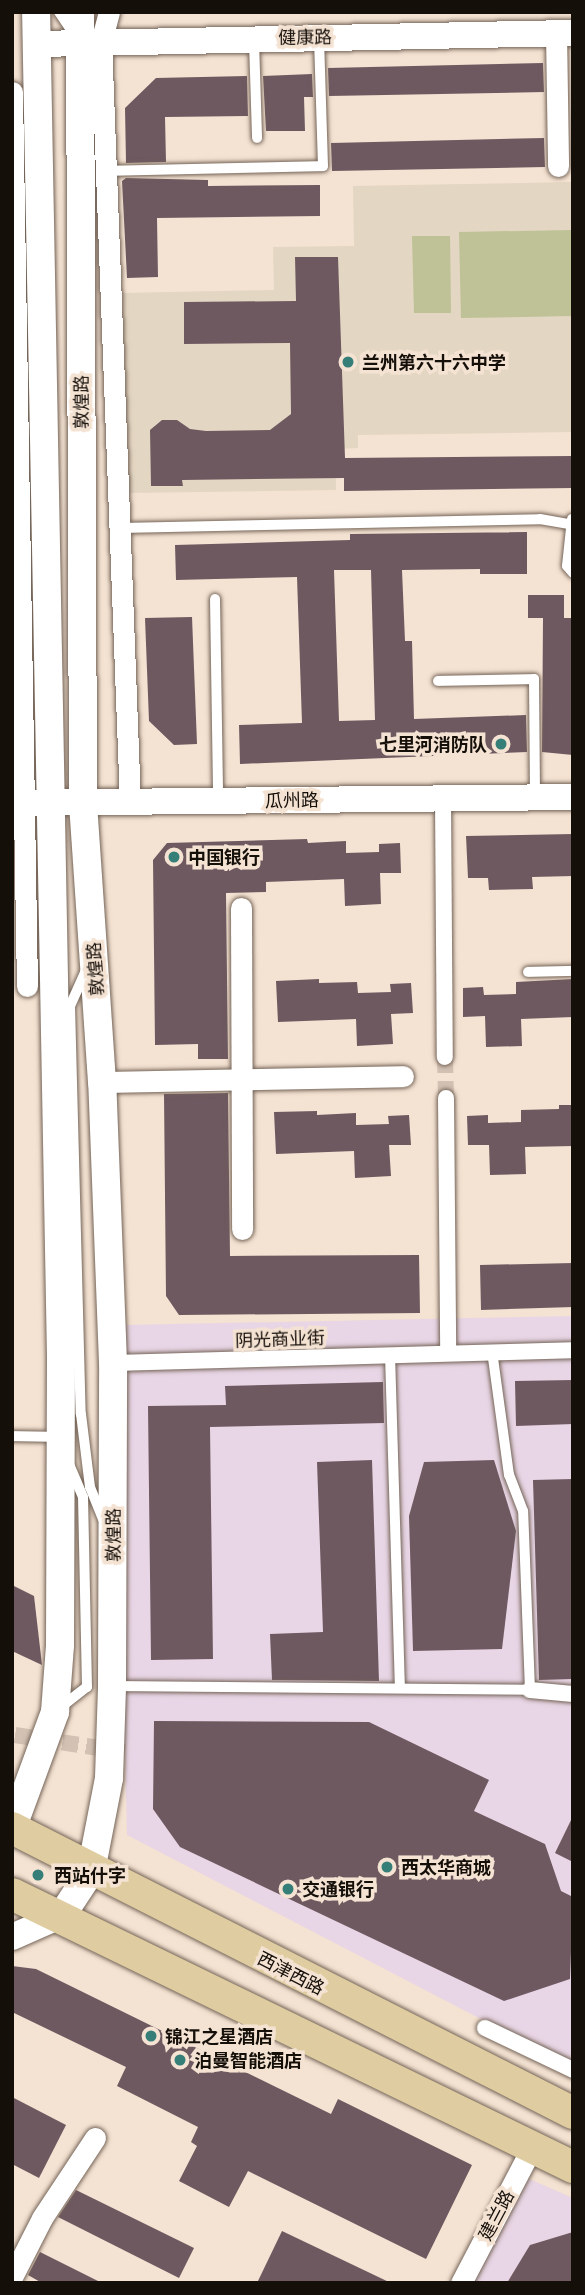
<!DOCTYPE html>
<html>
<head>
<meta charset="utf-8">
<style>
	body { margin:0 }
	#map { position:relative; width:585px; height:2295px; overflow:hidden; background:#f4e2d2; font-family:"Playfair Display","Noto Sans SC",serif }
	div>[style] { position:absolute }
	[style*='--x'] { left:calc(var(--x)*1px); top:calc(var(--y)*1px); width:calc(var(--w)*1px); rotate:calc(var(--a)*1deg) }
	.commercial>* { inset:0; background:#e8d5e5 }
	.education>* { inset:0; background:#e3d6c2 }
	.green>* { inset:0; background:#bec296 }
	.building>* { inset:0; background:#6e5960 }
	.pedestrian-tunnel>* { height:16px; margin-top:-8px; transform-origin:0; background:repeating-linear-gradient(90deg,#d3c2b4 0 16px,transparent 0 24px) }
	.roads { filter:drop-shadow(0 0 2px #746457) drop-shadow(0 0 2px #746457) }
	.service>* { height:10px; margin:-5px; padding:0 5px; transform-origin:5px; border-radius:5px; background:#fff }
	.pedestrian>* { height:16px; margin:-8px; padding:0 8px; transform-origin:8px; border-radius:8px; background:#fff }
	.minor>* { height:21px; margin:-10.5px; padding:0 10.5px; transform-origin:10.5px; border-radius:10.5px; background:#fff }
	.tertiary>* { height:26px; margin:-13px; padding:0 13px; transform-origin:13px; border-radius:13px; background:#fff }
	.secondary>* { height:28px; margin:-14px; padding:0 14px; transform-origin:14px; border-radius:14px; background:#fff }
	.primary>* { height:32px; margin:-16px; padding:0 16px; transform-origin:16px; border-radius:16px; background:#dfcda1 }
	.dots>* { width:19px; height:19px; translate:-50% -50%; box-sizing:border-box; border:4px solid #f4e2d2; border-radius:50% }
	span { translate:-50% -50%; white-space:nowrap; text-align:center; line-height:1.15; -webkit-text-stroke:7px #f4e2d2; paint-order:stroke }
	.street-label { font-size:18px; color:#150f0a }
	.poi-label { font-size:18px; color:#150f0a; font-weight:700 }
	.left { translate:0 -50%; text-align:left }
	.right { translate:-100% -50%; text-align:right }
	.frame { position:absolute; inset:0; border:14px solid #150f0a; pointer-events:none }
</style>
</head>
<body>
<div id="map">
	<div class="commercial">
		<i style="clip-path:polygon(573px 1316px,573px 2067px,127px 1835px,123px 1674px,125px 1325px)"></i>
		<i style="clip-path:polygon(527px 2178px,573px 2198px,573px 2283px,470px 2283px)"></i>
	</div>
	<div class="education">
		<i style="clip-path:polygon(573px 182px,573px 432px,358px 435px,358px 448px,335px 449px,336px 490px,126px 493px,122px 293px,274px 290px,273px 247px,354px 246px,353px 186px)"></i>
	</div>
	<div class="green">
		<i style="clip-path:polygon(573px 230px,573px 316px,461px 318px,459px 232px)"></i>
		<i style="clip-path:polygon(412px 236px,450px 236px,451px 313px,414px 313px)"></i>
	</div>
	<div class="building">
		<i style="clip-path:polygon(543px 63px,544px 92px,329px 96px,328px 68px)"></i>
		<i style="clip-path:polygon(312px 74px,313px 97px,304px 97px,305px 131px,266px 131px,263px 76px)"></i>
		<i style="clip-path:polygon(247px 76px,248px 116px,165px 117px,166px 162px,126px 163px,125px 108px,156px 78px)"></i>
		<i style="clip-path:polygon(544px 138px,545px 167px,332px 171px,331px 143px)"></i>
		<i style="clip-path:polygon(126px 178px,208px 180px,208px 186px,320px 185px,320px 216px,157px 218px,158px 277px,127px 278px,122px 181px)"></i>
		<i style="clip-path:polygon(295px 257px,338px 257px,345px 458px,573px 456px,573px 488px,344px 491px,344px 478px,182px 480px,183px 486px,151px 486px,150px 430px,162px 420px,177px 420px,190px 429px,206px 431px,270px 430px,291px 414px,290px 343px,184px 344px,184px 302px,296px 301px)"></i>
		<i style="clip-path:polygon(evenodd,527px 532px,527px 574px,480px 574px,480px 569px,402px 570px,405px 641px,412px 641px,414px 719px,526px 715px,527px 752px,240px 764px,239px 725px,302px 723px,297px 577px,176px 580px,175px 545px,350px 540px,350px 534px,527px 532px,334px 570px,371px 570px,375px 720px,339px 721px,334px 570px)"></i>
		<i style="clip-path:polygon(528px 595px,564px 595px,564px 618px,573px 618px,573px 755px,542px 752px,543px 618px,528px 618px)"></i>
		<i style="clip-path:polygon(192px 617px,197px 744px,174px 745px,149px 721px,145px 618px)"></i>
		<i style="clip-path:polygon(573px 834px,573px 876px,532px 877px,533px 889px,489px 890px,488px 878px,468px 878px,466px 836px)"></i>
		<i style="clip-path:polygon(307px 839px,308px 843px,346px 841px,346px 853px,379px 852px,379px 844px,400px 843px,401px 873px,380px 873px,381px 904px,345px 906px,344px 879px,266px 882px,266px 892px,226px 893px,228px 1059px,198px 1059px,198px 1044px,155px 1045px,153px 860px,167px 843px)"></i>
		<i style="clip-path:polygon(319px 979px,319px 983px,357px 982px,358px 993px,391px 992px,390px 984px,411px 983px,413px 1013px,391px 1014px,393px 1044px,357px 1046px,356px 1019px,278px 1022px,276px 981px)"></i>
		<i style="clip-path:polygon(573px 979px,573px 1017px,521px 1019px,522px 1046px,486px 1047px,485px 1016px,463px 1017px,463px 988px,483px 987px,484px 995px,516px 994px,516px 982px)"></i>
		<i style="clip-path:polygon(228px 1093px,230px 1256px,419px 1255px,420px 1313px,179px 1315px,166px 1296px,164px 1094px)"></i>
		<i style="clip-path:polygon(559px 1105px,573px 1105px,573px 1146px,525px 1147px,526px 1174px,490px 1175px,489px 1145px,468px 1145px,467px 1116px,488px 1115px,488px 1123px,521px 1122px,521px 1110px,559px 1109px)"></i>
		<i style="clip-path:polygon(317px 1111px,317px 1115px,356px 1113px,356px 1125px,389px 1124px,388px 1116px,409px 1115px,411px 1145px,389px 1145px,391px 1176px,355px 1178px,354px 1151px,276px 1154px,274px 1112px)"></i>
		<i style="clip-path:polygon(573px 1263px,573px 1307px,481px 1310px,480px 1265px)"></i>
		<i style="clip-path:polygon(573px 1380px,573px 1424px,516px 1426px,515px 1381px)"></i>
		<i style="clip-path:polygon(383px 1382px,384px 1423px,210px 1427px,213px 1659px,151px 1660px,148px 1406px,226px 1405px,225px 1386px)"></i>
		<i style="clip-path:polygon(372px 1460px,379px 1681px,272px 1680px,270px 1634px,323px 1632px,317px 1462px)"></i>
		<i style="clip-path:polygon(494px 1460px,516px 1531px,502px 1649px,413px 1651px,409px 1516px,424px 1462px)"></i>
		<i style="clip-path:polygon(573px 1479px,573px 1679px,539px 1680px,533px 1480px)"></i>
		<i style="clip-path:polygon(12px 1585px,34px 1596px,42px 1665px,12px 1651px)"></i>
		<i style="clip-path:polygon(154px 1721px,369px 1722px,489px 1780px,474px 1811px,545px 1844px,561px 1891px,573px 1897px,570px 1979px,504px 2001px,180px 1847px,153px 1809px)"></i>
		<i style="clip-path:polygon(573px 1816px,573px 1862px,555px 1853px)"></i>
		<i style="clip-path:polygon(12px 1966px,36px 1969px,331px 2114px,338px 2099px,472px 2165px,426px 2259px,248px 2171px,229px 2207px,179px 2181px,197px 2146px,191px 2142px,198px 2127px,117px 2086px,126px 2067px,12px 2012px)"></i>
		<i style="clip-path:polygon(12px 2097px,66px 2125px,39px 2178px,12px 2164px)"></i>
		<i style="clip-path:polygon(76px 2190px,194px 2248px,179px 2278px,58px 2217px)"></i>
		<i style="clip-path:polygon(282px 2231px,391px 2283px,257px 2283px)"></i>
		<i style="clip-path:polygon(573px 2232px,573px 2283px,507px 2283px,530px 2245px)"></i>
		<i style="clip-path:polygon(40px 2252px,102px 2283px,42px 2283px,28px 2275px)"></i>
	</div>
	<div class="pedestrian-tunnel">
		<i style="--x:445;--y:1057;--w:41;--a:88.6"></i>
		<i style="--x:15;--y:1735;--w:111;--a:8.8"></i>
	</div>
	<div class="roads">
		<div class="service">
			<i style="--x:59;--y:12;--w:25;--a:56"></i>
			<i style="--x:254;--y:41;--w:97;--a:88.2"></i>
			<i style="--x:106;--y:171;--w:217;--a:-1.3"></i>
			<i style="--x:323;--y:166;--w:126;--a:-91.8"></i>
			<i style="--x:572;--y:519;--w:47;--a:96.1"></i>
			<i style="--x:567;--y:566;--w:9;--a:49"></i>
			<i style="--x:120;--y:528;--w:420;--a:-1.2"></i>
			<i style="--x:540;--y:519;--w:34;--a:10"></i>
			<i style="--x:215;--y:599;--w:202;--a:89.1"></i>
			<i style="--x:438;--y:681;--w:96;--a:-1.2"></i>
			<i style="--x:534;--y:679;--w:118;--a:89.5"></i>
			<i style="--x:87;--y:968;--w:42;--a:114.1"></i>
			<i style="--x:70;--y:1006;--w:408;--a:88.5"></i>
			<i style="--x:81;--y:1414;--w:74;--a:83"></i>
			<i style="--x:90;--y:1487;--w:35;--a:68"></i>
			<i style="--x:528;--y:972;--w:45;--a:-1.3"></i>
			<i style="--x:390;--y:1354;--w:334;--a:88.3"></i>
			<i style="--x:12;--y:1436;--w:46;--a:1.2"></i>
			<i style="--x:112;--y:1686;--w:418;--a:0.5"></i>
			<i style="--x:530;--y:1690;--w:179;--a:-92.2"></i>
			<i style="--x:523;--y:1511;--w:39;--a:-111"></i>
			<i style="--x:509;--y:1475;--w:125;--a:-97.8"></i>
			<i style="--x:61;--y:1707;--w:33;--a:-38"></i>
			<i style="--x:87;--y:1687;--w:190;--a:-91.2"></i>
			<i style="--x:83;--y:1497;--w:34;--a:-113"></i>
		</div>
		<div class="pedestrian">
			<i style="--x:443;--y:798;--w:259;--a:89.6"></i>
			<i style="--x:446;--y:1098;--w:254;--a:89.5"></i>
			<i style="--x:113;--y:1363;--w:460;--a:-1.6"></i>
			<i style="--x:530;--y:1690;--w:43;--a:5.3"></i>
			<i style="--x:485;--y:2028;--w:98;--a:25.5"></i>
		</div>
		<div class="minor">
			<i style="--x:109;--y:12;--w:30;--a:105"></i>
			<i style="--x:101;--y:41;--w:762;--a:87.82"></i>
			<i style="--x:556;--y:33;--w:133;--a:89.1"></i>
			<i style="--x:12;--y:92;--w:894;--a:89.04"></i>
			<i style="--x:241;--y:908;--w:321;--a:89.8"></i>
			<i style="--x:102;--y:1082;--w:301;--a:-1.1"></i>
			<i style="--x:12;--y:2277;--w:66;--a:-63"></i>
			<i style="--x:42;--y:2218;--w:96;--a:-56.5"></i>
			<i style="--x:461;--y:2283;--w:153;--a:-62.4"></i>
		</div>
		<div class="tertiary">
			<i style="--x:37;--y:44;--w:536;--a:-1.18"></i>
			<i style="--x:12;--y:803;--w:561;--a:-0.61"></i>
			<i style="--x:12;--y:1937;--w:55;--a:-23.7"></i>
		</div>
		<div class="secondary">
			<i style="--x:12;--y:1829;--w:125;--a:-69.8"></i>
			<i style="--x:55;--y:1712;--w:67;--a:-85.7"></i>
			<i style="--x:60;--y:1645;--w:288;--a:-89.8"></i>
			<i style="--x:61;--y:1357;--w:1345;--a:-91.06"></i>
			<i style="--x:62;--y:1915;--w:53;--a:-56.6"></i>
			<i style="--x:91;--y:1871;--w:95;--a:-79"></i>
			<i style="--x:109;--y:1778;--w:92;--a:-88.1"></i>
			<i style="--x:112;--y:1686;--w:323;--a:-89.8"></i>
			<i style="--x:113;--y:1363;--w:281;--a:-92.2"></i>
			<i style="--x:102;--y:1082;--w:280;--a:-93.9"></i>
			<i style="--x:83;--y:803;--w:791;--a:-90.22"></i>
		</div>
		<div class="primary">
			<i style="--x:12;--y:1828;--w:629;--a:26.93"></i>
			<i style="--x:12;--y:1894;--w:624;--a:25.95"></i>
		</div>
	</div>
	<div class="dots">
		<i style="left:348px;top:362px;background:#367e78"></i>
		<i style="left:501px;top:744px;background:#367e78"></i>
		<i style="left:174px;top:857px;background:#367e78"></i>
		<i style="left:387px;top:1867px;background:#367e78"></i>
		<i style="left:38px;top:1875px;background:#367e78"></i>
		<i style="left:288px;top:1889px;background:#367e78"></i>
		<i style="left:151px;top:2036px;background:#367e78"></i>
		<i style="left:180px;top:2060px;background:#367e78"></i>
	</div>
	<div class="street-label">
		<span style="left:305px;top:37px;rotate:-1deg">健康路</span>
		<span style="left:81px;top:402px;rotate:-90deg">敦煌路</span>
		<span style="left:292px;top:800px;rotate:-1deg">瓜州路</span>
		<span style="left:95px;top:969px;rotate:-94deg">敦煌路</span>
		<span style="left:280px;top:1339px;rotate:-2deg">阴光商业街</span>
		<span style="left:113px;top:1535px;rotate:-90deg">敦煌路</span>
		<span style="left:291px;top:1973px;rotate:27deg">西津西路</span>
		<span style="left:496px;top:2215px;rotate:-62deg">建兰路</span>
	</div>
	<div class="poi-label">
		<span class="left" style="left:362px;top:362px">兰州第六十六中学</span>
		<span class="right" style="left:487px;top:744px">七里河消防队</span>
		<span class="left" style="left:188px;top:857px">中国银行</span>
		<span class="left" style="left:401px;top:1867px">西太华商城</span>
		<span class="left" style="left:54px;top:1875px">西站什字</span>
		<span class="left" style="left:302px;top:1889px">交通银行</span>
		<span class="left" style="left:165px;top:2036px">锦江之星酒店</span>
		<span class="left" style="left:194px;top:2060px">泊曼智能酒店</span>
	</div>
	<div class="frame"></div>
</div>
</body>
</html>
